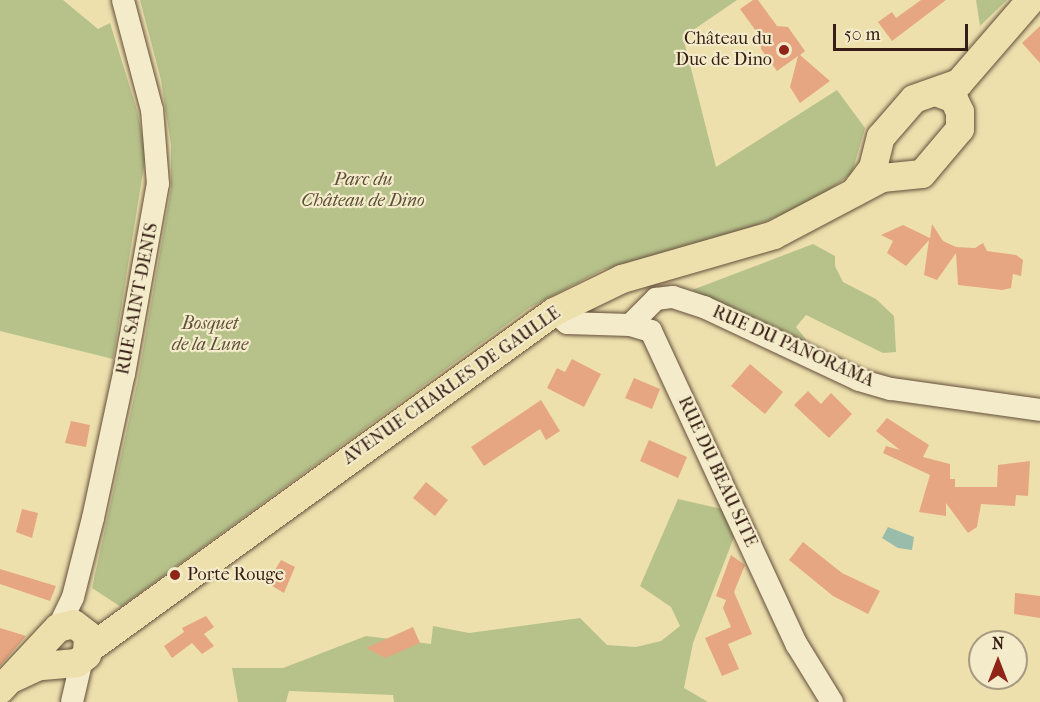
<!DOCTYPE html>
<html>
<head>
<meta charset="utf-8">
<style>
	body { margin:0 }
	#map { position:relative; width:1040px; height:702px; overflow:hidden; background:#ede0ad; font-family:"IM FELL French Canon",serif }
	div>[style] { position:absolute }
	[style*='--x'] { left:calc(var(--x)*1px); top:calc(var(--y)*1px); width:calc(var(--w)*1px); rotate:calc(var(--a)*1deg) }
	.green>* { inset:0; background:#b7c28b }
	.water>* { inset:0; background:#99bdaa }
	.building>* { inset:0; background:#e6a681 }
	.roads { filter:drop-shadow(0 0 2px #644e3b) drop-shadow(0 0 2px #644e3b) }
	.minor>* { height:22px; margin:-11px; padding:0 11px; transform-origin:11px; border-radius:11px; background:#f3ebca }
	.major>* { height:28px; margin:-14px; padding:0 14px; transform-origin:14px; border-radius:14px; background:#ede0ad }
	.dots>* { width:16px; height:16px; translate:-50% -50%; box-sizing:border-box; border:3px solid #f3ebca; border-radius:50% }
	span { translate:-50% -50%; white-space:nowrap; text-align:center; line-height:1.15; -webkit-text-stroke:4.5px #f3ebca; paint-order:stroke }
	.poi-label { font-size:18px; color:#361e15 }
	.right { translate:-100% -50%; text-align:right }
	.left { translate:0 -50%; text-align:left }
	.park-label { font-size:18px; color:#5d4f38; font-style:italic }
	.street-label { font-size:18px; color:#361e15 }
	.north { position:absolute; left:968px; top:630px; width:60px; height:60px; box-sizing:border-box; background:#f3ebca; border:2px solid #a79982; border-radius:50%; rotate:0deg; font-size:16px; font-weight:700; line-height:24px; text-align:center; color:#361e15 }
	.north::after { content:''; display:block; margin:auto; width:21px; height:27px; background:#8f2418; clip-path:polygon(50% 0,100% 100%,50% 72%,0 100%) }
	.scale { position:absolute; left:833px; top:24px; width:135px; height:27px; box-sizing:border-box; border:3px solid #361e15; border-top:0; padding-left:8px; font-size:18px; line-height:21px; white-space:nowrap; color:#361e15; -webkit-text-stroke:4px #f3ebca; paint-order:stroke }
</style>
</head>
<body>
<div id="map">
	<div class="green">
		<i style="clip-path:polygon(0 0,63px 0,98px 29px,110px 23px,137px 110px,146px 153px,113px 359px,0 331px)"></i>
		<i style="clip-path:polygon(140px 0,737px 0,683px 37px,716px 167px,837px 90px,865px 128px,852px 173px,811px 203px,747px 229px,602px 270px,529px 308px,121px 607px,92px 588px,138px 379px,171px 189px,171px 145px,161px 80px)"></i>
		<i style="clip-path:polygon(976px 0,1007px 0,980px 26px)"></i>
		<i style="clip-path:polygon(813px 244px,835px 256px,835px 266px,843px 282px,876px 299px,894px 316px,896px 352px,883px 353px,806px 315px,796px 327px,808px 342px,692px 290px)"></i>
		<i style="clip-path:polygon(678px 499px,722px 509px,736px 532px,693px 643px,684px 688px,708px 702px,394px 702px,393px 695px,289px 691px,286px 702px,238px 702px,232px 668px,283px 668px,366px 636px,431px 644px,433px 626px,469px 633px,580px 618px,607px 645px,636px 647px,661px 641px,680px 626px,671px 607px,640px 586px)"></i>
	</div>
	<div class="water">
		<i style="clip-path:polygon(888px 527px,914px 537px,912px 550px,898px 548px,882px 538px)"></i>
	</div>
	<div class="building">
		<i style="clip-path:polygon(753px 0,758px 0,777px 26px,788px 27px,805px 51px,800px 55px,830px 81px,800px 103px,790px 87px,798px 56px,777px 71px,761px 49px,761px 38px,740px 9px)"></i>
		<i style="clip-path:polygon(921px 0,946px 0,892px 41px,878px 22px,892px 12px,896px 18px)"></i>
		<i style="clip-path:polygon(1040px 26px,1040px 63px,1022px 43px)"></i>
		<i style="clip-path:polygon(932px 224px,943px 241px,956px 247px,975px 248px,983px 243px,987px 251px,1016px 255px,1023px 260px,1021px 276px,1013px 274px,1011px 288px,1002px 290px,958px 285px,956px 253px,937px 280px,924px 275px,929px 240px,906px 266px,887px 253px,893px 241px,881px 235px,903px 225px,930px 238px)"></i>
		<i style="clip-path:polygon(572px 359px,601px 374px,584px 407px,547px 388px,557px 368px,565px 372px)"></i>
		<i style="clip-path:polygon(750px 364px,783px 392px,765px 414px,731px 386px)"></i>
		<i style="clip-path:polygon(634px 378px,660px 389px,652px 409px,625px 398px)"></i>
		<i style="clip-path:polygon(808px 391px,821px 404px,831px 393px,852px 414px,829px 438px,794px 405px)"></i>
		<i style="clip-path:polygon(541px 400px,560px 431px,546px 440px,540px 429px,484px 466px,471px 447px)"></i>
		<i style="clip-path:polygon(887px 418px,929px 445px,923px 457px,950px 464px,950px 479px,955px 479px,955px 487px,997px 487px,998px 465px,1030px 461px,1028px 496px,1016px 495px,1015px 506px,981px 504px,977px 527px,968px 533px,946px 503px,946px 516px,919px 512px,930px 475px,883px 453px,886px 446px,900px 450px,876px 431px)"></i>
		<i style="clip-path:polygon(71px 421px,90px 425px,86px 447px,65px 443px)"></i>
		<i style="clip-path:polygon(649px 440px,687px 457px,678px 478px,640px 461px)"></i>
		<i style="clip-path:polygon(426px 482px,448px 500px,435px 516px,413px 498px)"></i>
		<i style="clip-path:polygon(22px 509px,38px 513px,32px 538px,16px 532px)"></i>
		<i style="clip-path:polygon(803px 542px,842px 573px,880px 591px,868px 614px,833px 596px,789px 560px)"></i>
		<i style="clip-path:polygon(731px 555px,745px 565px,734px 592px,752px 634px,728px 644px,739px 669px,722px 676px,705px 638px,731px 627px,723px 608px,726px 600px,716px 596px)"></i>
		<i style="clip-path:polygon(281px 560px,295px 567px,284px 593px,267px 583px)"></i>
		<i style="clip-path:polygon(0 569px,56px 586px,50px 601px,0 584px)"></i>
		<i style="clip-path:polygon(1015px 593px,1040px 596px,1040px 618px,1014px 614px)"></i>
		<i style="clip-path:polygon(206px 616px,214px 627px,204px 634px,214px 646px,202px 654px,192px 643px,172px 658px,164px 646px,184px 632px,182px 628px)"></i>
		<i style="clip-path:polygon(413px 627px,420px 643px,385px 658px,366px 648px)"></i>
		<i style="clip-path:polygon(0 628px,26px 636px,0 666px)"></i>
	</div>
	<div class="roads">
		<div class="minor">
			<i style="--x:554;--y:312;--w:17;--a:40"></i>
			<i style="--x:567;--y:323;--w:63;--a:1.8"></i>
			<i style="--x:630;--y:325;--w:22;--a:16"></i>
			<i style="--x:651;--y:331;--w:346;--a:65.1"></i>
			<i style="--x:797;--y:645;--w:67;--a:58.4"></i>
			<i style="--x:630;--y:325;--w:37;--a:-45"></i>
			<i style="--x:656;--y:299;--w:17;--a:-7"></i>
			<i style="--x:673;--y:297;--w:33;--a:18"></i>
			<i style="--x:704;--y:307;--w:171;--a:25.2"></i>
			<i style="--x:859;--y:380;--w:33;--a:16"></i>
			<i style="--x:891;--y:389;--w:150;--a:8"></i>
			<i style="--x:58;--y:628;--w:34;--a:-64"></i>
			<i style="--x:73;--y:597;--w:81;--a:-75.8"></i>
			<i style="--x:93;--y:518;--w:147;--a:-77.9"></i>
			<i style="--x:124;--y:374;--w:193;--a:-79.9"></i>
			<i style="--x:158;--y:184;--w:74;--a:-94.6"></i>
			<i style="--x:152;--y:110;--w:114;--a:-104.8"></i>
			<i style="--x:72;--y:702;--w:44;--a:-76.9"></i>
		</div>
		<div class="major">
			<i style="--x:855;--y:192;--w:30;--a:-53"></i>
			<i style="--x:873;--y:168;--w:32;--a:-76"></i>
			<i style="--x:881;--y:137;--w:50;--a:-49"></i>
			<i style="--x:914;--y:99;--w:48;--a:-19.6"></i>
			<i style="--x:959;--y:83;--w:110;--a:-49.1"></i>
			<i style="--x:89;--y:649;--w:574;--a:-35.93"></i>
			<i style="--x:554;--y:312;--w:76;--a:-25.9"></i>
			<i style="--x:622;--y:279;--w:158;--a:-16.1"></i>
			<i style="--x:774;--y:235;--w:122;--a:-27.8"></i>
			<i style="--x:882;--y:178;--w:40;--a:-5.7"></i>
			<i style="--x:922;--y:174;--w:59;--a:-49.8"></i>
			<i style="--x:960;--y:129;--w:17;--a:-90"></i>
			<i style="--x:960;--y:112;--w:14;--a:-115"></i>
			<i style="--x:954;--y:99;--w:19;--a:-159"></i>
			<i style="--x:0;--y:690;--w:85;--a:-46.9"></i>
			<i style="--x:58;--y:628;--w:16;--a:-14"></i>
			<i style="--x:74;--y:624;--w:18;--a:38"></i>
			<i style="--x:88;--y:635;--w:20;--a:93"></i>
			<i style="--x:87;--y:655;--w:13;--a:141"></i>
			<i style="--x:77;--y:663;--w:38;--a:175"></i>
			<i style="--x:39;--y:666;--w:29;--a:155"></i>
		</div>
	</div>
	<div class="dots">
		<i style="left:784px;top:50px;background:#8f2418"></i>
		<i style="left:175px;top:575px;background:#8f2418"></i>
	</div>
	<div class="poi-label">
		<span class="right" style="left:772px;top:50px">Château du<br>Duc de Dino</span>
		<span class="left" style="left:187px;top:575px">Porte Rouge</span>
	</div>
	<div class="park-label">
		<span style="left:363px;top:191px">Parc du<br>Château de Dino</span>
		<span style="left:210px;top:335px">Bosquet<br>de la Lune</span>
	</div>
	<div class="street-label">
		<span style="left:138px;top:299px;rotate:-79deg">RUE SAINT-DENIS</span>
		<span style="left:793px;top:347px;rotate:24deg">RUE DU PANORAMA</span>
		<span style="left:452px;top:386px;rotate:-35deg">AVENUE CHARLES DE GAULLE</span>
		<span style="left:717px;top:472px;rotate:65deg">RUE DU BEAU SITE</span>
	</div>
	<div class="north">N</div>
	<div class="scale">50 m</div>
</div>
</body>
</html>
